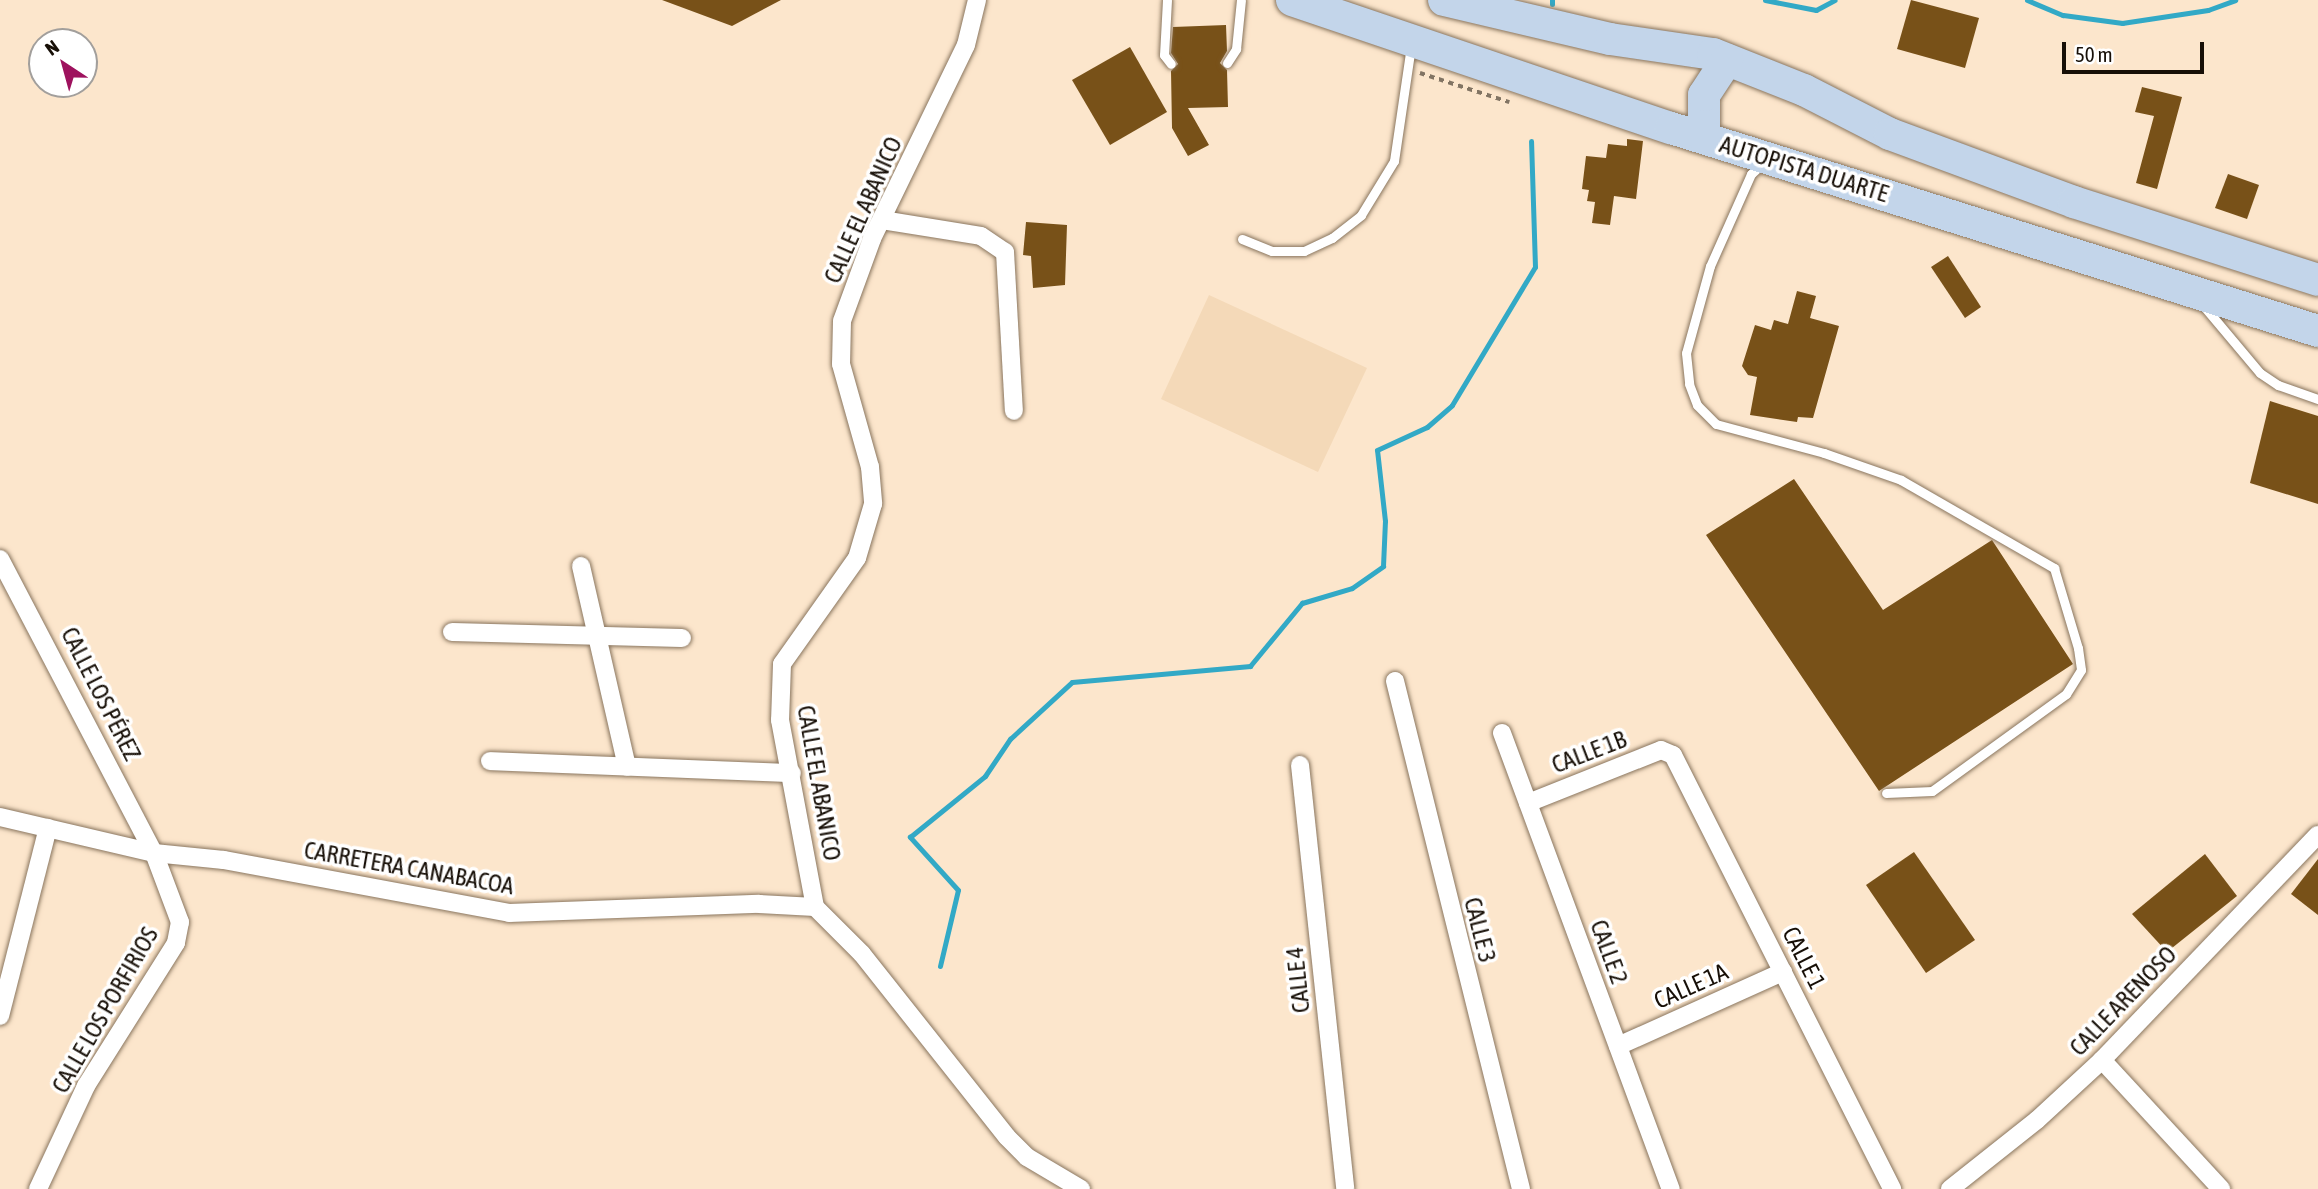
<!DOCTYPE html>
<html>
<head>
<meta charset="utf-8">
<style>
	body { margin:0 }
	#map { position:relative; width:2318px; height:1189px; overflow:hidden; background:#fce6cc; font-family:"Asap Condensed",sans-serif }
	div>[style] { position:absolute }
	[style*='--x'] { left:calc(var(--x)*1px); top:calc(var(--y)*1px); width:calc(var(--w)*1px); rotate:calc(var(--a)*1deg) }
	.built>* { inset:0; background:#f4d9b8 }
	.stream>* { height:5px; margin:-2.5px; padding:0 2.5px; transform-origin:2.5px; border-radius:2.5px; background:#32a9c6 }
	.building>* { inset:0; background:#785118 }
	.path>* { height:3.5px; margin-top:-1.75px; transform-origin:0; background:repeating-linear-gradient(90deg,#827463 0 5px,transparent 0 10px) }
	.roads { filter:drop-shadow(0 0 2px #89755e) drop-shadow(0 0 2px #89755e) }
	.lane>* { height:9px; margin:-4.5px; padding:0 4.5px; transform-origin:4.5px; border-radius:4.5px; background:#fff }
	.street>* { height:18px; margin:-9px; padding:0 9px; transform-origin:9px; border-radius:9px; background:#fff }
	.highway>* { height:32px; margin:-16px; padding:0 16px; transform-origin:16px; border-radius:16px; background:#c3d5ea }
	span { translate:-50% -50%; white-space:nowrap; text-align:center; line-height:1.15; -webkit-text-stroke:7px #fff; paint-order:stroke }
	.street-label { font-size:24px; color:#170f07 }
	.north { position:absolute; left:28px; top:28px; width:70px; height:70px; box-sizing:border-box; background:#fff; border:2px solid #a29f9c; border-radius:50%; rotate:324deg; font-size:19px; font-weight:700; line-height:28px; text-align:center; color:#170f07 }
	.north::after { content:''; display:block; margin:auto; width:24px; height:32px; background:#9e125e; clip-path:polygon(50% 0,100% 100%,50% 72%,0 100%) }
	.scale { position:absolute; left:2062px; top:42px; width:142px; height:32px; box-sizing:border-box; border:4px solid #170f07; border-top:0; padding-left:9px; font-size:21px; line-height:24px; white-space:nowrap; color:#170f07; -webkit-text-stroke:5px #fff; paint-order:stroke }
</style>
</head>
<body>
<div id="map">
	<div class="built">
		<i style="clip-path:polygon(1209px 295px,1367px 368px,1318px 472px,1161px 399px)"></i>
	</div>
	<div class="stream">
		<i style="--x:1552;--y:0;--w:4;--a:90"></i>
		<i style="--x:1765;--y:0;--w:52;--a:11.1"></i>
		<i style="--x:1816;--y:10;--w:21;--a:-28"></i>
		<i style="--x:2027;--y:0;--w:39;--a:23"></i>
		<i style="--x:2063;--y:15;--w:60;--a:7.7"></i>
		<i style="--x:2122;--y:23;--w:87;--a:-8.6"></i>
		<i style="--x:2208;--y:10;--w:29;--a:-20"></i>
		<i style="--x:940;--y:966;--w:78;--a:-76.7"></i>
		<i style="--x:958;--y:890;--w:72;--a:-132.2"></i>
		<i style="--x:910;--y:837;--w:97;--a:-39.1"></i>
		<i style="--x:985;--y:776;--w:45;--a:-56"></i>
		<i style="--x:1010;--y:739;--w:84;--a:-42.6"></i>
		<i style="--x:1072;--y:682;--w:179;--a:-5.1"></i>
		<i style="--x:1250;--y:666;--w:82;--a:-50.5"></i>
		<i style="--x:1302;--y:603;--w:52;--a:-16.7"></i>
		<i style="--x:1352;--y:588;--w:38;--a:-35"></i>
		<i style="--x:1383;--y:566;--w:45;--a:-87.5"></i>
		<i style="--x:1385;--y:521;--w:71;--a:-96.4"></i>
		<i style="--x:1377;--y:450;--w:55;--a:-24.7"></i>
		<i style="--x:1427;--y:427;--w:33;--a:-41"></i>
		<i style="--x:1452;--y:405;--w:161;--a:-59"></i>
		<i style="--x:1535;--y:267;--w:126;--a:-91.8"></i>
	</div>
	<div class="building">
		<i style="clip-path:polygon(662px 0,781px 0,732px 26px)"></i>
		<i style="clip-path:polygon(1911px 0,1979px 18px,1965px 68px,1897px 49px)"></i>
		<i style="clip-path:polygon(1226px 25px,1227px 51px,1220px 63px,1227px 70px,1228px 107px,1188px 108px,1209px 145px,1188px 156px,1172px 128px,1171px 71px,1178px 64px,1171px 53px,1173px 27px)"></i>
		<i style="clip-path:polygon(1130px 47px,1167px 112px,1110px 145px,1072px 80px)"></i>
		<i style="clip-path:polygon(2142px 87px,2182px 97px,2157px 189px,2136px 183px,2154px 116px,2135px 112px)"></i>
		<i style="clip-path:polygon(1627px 139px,1643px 141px,1636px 199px,1614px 196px,1610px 225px,1592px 223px,1595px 202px,1587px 201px,1589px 190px,1582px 189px,1586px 156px,1606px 158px,1608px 144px,1627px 146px)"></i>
		<i style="clip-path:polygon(2228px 174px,2259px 185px,2247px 219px,2215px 208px)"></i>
		<i style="clip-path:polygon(1026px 222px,1067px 225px,1065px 285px,1033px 288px,1031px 256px,1023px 255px)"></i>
		<i style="clip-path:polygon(1948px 256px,1981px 307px,1965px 318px,1931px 267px)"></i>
		<i style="clip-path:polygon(1797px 291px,1816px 296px,1810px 318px,1839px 326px,1813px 418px,1798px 417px,1797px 422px,1750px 415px,1757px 377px,1748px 375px,1742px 366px,1755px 325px,1771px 330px,1774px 320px,1788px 324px)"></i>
		<i style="clip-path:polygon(2270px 401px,2318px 416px,2318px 504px,2250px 483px)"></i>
		<i style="clip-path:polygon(1794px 479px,1883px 610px,1992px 540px,2073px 664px,1879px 791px,1706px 535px)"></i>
		<i style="clip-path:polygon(1914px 852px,1975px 940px,1926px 973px,1866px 885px)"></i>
		<i style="clip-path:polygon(2205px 854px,2237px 896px,2167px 952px,2132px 914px)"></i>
		<i style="clip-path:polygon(2318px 859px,2318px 915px,2291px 894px)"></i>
	</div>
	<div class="path">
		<i style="--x:1420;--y:73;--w:94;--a:18"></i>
	</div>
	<div class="roads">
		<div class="lane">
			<i style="--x:1167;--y:0;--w:55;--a:93.1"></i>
			<i style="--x:1164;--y:55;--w:11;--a:52"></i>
			<i style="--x:1227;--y:63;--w:17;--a:-57"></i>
			<i style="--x:1236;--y:49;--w:49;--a:-84.2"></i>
			<i style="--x:1762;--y:164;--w:15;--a:138"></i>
			<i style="--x:1751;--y:174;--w:101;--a:114"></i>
			<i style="--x:1710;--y:266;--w:90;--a:105.4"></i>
			<i style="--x:1686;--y:353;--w:31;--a:84"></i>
			<i style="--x:1689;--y:384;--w:22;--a:69"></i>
			<i style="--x:1697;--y:405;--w:27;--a:45"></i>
			<i style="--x:1716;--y:424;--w:112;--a:15"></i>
			<i style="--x:1824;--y:453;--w:82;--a:19.3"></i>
			<i style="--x:1901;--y:480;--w:177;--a:29.9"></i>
			<i style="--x:2054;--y:568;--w:84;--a:73.3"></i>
			<i style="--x:2078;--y:648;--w:22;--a:82"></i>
			<i style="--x:2081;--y:670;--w:28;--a:122"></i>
			<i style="--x:2066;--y:694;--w:165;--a:144.1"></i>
			<i style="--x:1932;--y:791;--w:46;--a:177.5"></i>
			<i style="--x:1242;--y:239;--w:32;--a:22"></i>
			<i style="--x:1272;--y:251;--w:32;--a:0"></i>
			<i style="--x:1304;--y:251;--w:31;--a:-25"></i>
			<i style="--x:1332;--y:238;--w:37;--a:-38"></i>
			<i style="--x:1361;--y:215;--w:63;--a:-58.6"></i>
			<i style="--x:1394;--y:161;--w:116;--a:-81.6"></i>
			<i style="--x:2202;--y:304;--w:90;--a:50"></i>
			<i style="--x:2260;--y:373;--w:22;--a:34"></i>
			<i style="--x:2278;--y:385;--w:42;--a:19.3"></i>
		</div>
		<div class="street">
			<i style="--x:977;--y:0;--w:46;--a:103.7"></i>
			<i style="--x:966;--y:45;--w:216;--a:115.9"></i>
			<i style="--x:872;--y:239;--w:87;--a:110.1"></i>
			<i style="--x:842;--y:321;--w:43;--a:91.3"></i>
			<i style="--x:841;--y:364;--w:107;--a:74.3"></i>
			<i style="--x:870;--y:467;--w:37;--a:85"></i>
			<i style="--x:873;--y:504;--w:56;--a:106.5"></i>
			<i style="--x:857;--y:558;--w:130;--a:125.3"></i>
			<i style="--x:782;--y:664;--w:56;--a:92"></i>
			<i style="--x:780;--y:720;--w:190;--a:79.4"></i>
			<i style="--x:815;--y:907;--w:66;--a:45"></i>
			<i style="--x:862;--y:954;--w:233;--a:51.6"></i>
			<i style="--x:1007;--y:1137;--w:28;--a:45"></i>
			<i style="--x:1027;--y:1157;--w:63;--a:30.7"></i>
			<i style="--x:882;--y:220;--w:100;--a:9.2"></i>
			<i style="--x:981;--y:236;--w:29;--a:34"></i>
			<i style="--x:1005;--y:252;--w:159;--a:86.8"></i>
			<i style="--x:0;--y:559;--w:332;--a:62.4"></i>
			<i style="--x:154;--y:853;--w:74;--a:69.4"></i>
			<i style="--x:180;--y:922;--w:21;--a:101"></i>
			<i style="--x:176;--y:943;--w:169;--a:122.2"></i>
			<i style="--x:86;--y:1086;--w:114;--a:115"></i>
			<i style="--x:581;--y:566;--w:206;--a:77.1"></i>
			<i style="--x:452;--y:632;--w:230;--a:1.5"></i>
			<i style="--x:1395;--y:681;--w:523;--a:76.07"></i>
			<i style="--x:1502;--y:733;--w:486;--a:69.7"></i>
			<i style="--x:490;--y:761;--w:302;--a:2.3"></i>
			<i style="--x:1300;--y:765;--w:426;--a:83.9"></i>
			<i style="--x:1528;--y:803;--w:143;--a:-21.7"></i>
			<i style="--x:1661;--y:750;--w:13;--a:23"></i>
			<i style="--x:1673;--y:755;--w:486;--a:63.2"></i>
			<i style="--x:0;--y:817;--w:158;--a:13.2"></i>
			<i style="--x:154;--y:853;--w:70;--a:5.7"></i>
			<i style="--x:224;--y:860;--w:290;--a:10.5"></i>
			<i style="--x:509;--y:913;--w:250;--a:-2.1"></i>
			<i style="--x:759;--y:904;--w:56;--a:3.1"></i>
			<i style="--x:0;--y:1016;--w:194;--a:-75.7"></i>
			<i style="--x:1618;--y:1046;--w:181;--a:-24.2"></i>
			<i style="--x:2102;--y:1060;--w:176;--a:47.3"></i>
			<i style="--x:1950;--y:1189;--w:111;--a:-38.4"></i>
			<i style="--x:2037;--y:1120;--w:88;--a:-42.7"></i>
			<i style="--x:2102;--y:1060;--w:312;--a:-46.2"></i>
		</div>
		<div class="highway">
			<i style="--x:1292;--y:0;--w:400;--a:18.7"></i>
			<i style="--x:1671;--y:128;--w:678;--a:17.42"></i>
			<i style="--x:1444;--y:0;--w:171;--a:13.2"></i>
			<i style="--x:1610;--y:39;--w:104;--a:8.3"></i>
			<i style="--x:1713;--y:54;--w:98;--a:21.6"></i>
			<i style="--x:1804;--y:90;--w:97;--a:27.1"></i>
			<i style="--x:1890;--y:134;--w:196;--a:20.3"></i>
			<i style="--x:2074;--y:202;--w:256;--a:17.7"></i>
			<i style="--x:1704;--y:138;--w:43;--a:-90"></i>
			<i style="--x:1704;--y:95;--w:42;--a:-56.7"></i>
		</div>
	</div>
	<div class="street-label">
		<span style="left:1804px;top:169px;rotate:17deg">AUTOPISTA DUARTE</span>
		<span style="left:863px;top:210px;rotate:-66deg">CALLE EL ABANICO</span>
		<span style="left:101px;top:694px;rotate:63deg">CALLE LOS PÉREZ</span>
		<span style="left:1589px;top:752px;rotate:-21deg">CALLE 1B</span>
		<span style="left:819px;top:783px;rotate:80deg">CALLE EL ABANICO</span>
		<span style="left:409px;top:868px;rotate:10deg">CARRETERA CANABACOA</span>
		<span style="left:1480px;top:930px;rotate:76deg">CALLE 3</span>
		<span style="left:1609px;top:952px;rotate:70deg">CALLE 2</span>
		<span style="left:1804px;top:958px;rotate:63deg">CALLE 1</span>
		<span style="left:1298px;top:980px;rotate:-96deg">CALLE 4</span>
		<span style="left:1691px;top:986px;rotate:-24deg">CALLE 1A</span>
		<span style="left:2123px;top:1001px;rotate:-46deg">CALLE ARENOSO</span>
		<span style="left:105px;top:1010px;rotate:-60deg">CALLE LOS PORFIRIOS</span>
	</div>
	<div class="north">N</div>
	<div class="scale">50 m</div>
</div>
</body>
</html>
